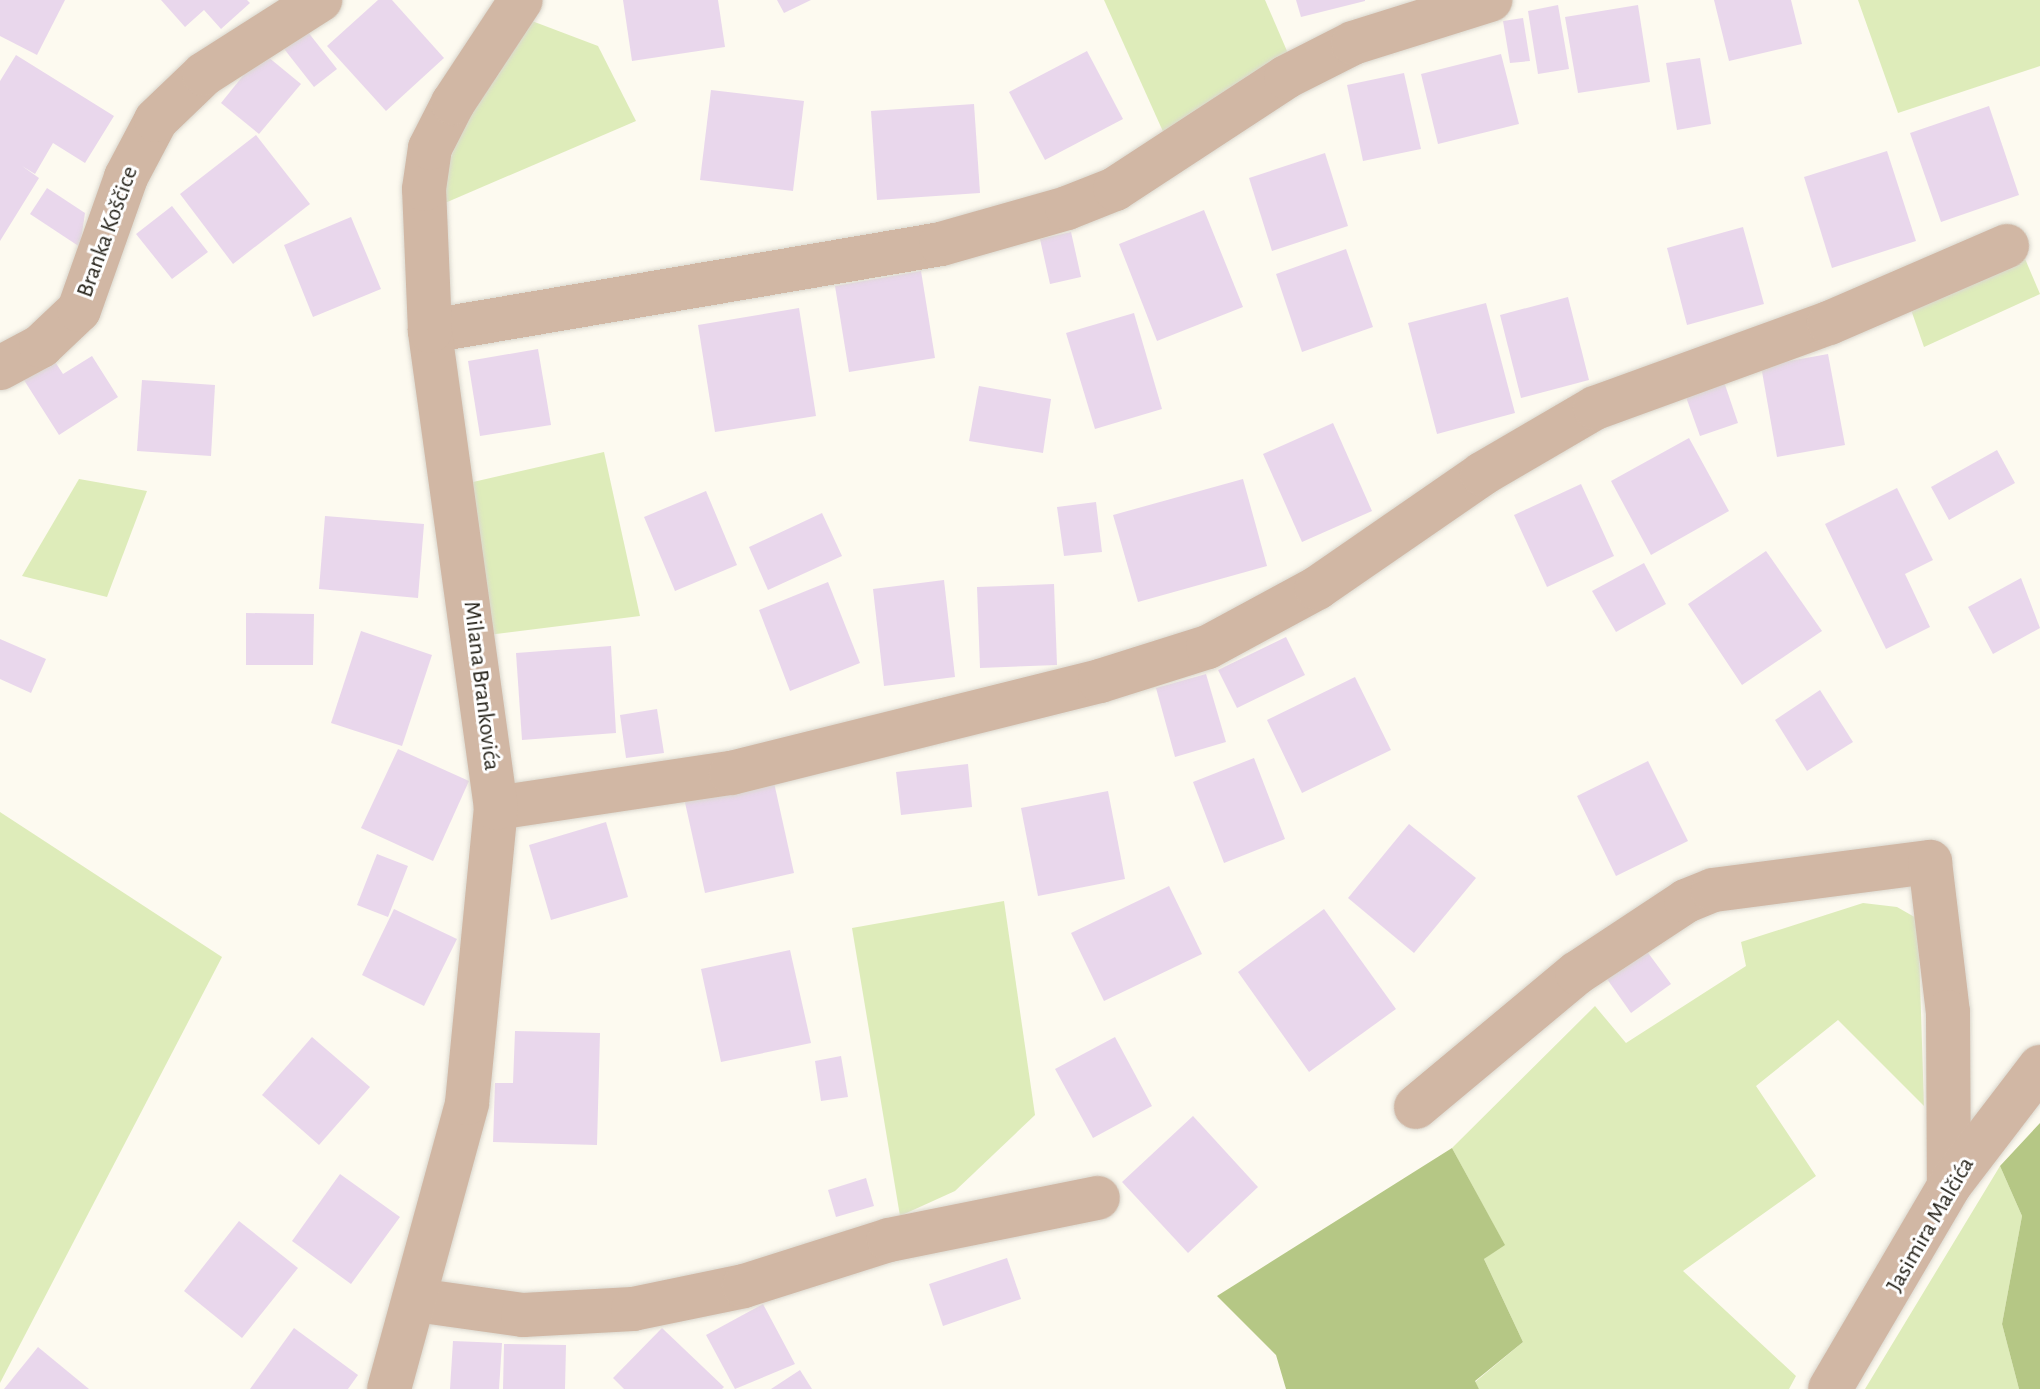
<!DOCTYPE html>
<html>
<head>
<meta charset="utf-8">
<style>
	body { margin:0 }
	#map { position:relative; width:2040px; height:1389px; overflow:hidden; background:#fdfaf0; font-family:"Alegreya Sans",sans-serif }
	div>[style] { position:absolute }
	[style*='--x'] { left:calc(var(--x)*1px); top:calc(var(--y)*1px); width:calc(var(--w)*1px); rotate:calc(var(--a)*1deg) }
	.green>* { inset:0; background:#deecba }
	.forest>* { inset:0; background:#b5c785 }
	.building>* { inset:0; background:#e9d7ec }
	.roads { filter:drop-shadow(0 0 2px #dad7ce) drop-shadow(0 0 2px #dad7ce) }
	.minor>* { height:44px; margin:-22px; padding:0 22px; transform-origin:22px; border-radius:22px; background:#d1b7a4 }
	span { translate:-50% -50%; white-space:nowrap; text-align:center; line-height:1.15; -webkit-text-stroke:6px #fff; paint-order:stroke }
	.street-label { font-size:24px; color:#252219 }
</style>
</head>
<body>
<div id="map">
	<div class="green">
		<i style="clip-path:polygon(1104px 0,1265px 0,1290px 58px,1165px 136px)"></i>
		<i style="clip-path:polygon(1858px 0,2040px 0,2040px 66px,1898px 113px)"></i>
		<i style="clip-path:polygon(532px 21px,598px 46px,636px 121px,445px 203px,447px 167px,466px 120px)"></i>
		<i style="clip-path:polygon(2023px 254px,2040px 294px,1924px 347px,1908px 301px)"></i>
		<i style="clip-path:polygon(604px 452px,640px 616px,488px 635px,473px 482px)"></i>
		<i style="clip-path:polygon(79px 479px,147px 491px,107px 597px,22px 576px)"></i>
		<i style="clip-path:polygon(0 812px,222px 957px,0 1383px)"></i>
		<i style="clip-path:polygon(1004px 901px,1035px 1115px,955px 1191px,900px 1216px,852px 928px)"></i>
		<i style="clip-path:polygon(1863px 903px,1897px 907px,1918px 919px,1924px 1106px,1838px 1020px,1756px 1086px,1816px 1176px,1683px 1271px,1796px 1376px,1789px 1389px,1479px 1389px,1475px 1382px,1523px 1342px,1484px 1259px,1504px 1244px,1452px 1148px,1595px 1006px,1626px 1043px,1746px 966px,1741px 942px)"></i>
		<i style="clip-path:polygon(2000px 1166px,2022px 1216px,2002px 1324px,2019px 1389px,1865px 1389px)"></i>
	</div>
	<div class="forest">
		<i style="clip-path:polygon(2040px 1123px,2040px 1389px,2019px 1389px,2002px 1324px,2022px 1216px,2000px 1166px)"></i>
		<i style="clip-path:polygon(1452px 1148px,1505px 1245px,1484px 1259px,1523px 1342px,1475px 1381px,1479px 1389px,1286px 1389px,1276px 1355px,1217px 1296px)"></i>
	</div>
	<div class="building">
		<i style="clip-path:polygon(0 0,65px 0,37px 55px,0 36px)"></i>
		<i style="clip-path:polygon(161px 0,247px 0,250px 3px,221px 29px,204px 10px,185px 27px)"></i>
		<i style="clip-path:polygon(378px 0,392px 0,444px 58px,386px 111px,327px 46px)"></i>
		<i style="clip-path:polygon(623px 0,718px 0,725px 47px,632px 61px)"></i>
		<i style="clip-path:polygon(777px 0,811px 0,784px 13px)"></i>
		<i style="clip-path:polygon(1296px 0,1365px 0,1365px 1px,1301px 17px)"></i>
		<i style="clip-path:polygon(1714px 0,1791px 0,1802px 44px,1729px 61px)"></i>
		<i style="clip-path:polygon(1558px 5px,1569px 69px,1538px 74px,1528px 11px)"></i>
		<i style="clip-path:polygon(1638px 5px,1650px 82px,1578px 93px,1565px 17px)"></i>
		<i style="clip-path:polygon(1523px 18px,1530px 61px,1510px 63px,1503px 21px)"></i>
		<i style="clip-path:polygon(304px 27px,337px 69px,314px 87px,281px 45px)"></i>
		<i style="clip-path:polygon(1087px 51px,1123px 119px,1045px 160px,1009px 92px)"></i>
		<i style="clip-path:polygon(262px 52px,301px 84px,259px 134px,221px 103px)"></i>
		<i style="clip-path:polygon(1501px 54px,1519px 124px,1438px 144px,1421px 74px)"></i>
		<i style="clip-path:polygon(16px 55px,114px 116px,85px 163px,53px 143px,35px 174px,22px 166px,39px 178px,0 241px,0 81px)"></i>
		<i style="clip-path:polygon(1700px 58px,1711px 124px,1677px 130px,1666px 63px)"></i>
		<i style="clip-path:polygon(1404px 73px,1421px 149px,1363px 161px,1347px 85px)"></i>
		<i style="clip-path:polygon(711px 90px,804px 101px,793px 191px,700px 180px)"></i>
		<i style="clip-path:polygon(974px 104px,980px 193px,877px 200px,871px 111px)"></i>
		<i style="clip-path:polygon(1989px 106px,2019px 195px,1941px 222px,1910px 133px)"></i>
		<i style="clip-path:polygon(256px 135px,310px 204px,233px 264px,180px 194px)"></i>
		<i style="clip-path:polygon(1887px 151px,1916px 241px,1832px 268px,1804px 177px)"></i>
		<i style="clip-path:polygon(1325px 153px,1348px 226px,1272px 251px,1249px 178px)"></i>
		<i style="clip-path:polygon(47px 188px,85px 213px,80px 247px,30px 214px)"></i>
		<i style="clip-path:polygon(172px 206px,208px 252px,172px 279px,136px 234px)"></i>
		<i style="clip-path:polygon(1204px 210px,1243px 307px,1157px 341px,1119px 244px)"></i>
		<i style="clip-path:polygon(351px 217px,381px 289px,313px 317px,284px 245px)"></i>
		<i style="clip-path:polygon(1743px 227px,1764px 304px,1687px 325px,1667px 248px)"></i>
		<i style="clip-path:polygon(1071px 232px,1081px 277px,1050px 284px,1040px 239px)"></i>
		<i style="clip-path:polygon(1346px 249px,1373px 327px,1302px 352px,1276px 274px)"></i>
		<i style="clip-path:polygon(921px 271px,935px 358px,849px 372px,835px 286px)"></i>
		<i style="clip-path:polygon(1568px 297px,1589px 380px,1521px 398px,1500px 315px)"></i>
		<i style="clip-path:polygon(1486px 303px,1515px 413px,1437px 434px,1408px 323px)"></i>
		<i style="clip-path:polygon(799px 308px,816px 416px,715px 432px,698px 325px)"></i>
		<i style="clip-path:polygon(1134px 313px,1162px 409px,1095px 429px,1066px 333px)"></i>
		<i style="clip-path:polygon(538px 349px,551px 425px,480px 436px,468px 361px)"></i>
		<i style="clip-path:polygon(1828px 354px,1845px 445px,1777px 457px,1761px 366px)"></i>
		<i style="clip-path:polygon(92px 356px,118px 397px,59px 435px,22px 377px,52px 357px,63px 374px)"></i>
		<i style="clip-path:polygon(1721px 373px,1738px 423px,1700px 436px,1682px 386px)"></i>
		<i style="clip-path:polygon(142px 380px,215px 385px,211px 456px,137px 451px)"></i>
		<i style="clip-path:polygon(979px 386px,1051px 399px,1043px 453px,969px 441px)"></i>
		<i style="clip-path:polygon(1333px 423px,1372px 511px,1302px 542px,1263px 454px)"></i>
		<i style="clip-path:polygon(1689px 438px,1729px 511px,1651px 555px,1611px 481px)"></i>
		<i style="clip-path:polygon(1997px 450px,2015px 483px,1949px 520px,1931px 487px)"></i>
		<i style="clip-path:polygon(1243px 479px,1267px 566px,1138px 602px,1113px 515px)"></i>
		<i style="clip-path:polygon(1581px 484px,1614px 556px,1547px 587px,1514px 515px)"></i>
		<i style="clip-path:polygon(1897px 488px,1933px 560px,1905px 574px,1930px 627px,1886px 649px,1825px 524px)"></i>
		<i style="clip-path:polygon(706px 491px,737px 565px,675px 591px,644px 517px)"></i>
		<i style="clip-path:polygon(1096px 502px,1102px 552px,1064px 556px,1057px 507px)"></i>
		<i style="clip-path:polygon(822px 513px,842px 556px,768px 590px,749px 547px)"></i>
		<i style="clip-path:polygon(325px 516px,424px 524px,418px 598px,319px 589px)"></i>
		<i style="clip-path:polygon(1766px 551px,1822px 631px,1742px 685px,1688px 604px)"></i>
		<i style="clip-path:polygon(1644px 563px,1666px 604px,1616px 632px,1592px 591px)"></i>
		<i style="clip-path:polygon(2021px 578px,2040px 628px,1993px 654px,1968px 607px)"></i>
		<i style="clip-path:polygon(944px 580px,955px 677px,884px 686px,873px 589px)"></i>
		<i style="clip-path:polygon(828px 582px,860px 663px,790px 691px,759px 610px)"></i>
		<i style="clip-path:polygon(1054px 584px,1057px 665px,980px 668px,977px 587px)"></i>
		<i style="clip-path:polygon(246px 613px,314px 614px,313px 665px,246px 665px)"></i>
		<i style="clip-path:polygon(361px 631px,432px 655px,402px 746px,331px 723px)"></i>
		<i style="clip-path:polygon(1286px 637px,1305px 675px,1237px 708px,1218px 670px)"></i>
		<i style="clip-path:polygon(0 639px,46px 659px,31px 693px,0 679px)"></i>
		<i style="clip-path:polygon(611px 646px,616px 733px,522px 740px,516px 653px)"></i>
		<i style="clip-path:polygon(1206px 674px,1226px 742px,1175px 757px,1156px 688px)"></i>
		<i style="clip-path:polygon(1355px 677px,1391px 750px,1302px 793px,1267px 720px)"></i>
		<i style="clip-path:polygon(1820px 690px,1853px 742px,1807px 771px,1775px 720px)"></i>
		<i style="clip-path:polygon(657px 709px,664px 753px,626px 758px,620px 715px)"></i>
		<i style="clip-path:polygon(398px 749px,469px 781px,433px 861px,361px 828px)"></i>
		<i style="clip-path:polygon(1254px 758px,1285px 839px,1224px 863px,1193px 782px)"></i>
		<i style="clip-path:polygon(1648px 761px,1688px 841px,1616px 876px,1577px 796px)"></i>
		<i style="clip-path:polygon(968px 764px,972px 807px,901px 815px,896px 772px)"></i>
		<i style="clip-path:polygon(773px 778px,794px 873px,705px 893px,684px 798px)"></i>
		<i style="clip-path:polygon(1108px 791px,1125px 879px,1038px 896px,1021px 808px)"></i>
		<i style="clip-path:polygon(606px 822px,628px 897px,551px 920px,529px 845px)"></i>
		<i style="clip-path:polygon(1409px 824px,1476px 878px,1414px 953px,1348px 898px)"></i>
		<i style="clip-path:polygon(377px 854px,408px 866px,388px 917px,357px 905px)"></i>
		<i style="clip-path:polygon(1169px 886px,1202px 954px,1104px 1001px,1071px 933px)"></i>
		<i style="clip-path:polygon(394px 909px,457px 939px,424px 1006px,362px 975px)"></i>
		<i style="clip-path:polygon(1324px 909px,1396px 1009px,1309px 1072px,1238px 972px)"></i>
		<i style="clip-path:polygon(790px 950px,811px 1043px,721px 1062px,701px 969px)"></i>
		<i style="clip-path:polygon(1646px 950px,1671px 984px,1631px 1013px,1607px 979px)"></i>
		<i style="clip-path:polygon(515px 1031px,600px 1033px,597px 1145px,493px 1142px,495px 1083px,513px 1083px)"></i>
		<i style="clip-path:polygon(312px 1037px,370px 1087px,319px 1145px,262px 1095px)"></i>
		<i style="clip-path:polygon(1115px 1037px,1152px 1106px,1093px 1138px,1055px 1069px)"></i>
		<i style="clip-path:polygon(841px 1056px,848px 1097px,821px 1101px,815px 1061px)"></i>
		<i style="clip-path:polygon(1193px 1116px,1258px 1187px,1188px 1253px,1122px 1182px)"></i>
		<i style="clip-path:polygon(340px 1174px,400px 1217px,351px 1284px,292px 1241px)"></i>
		<i style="clip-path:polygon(866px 1178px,874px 1206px,836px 1217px,828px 1190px)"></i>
		<i style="clip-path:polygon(239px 1221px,298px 1268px,242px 1338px,184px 1291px)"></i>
		<i style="clip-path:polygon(1007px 1258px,1021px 1299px,943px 1326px,929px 1284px)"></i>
		<i style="clip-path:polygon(763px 1304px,795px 1364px,735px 1389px,706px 1335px)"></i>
		<i style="clip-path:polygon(294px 1328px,358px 1375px,348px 1389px,250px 1389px)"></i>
		<i style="clip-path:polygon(662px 1328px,724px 1387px,722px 1389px,624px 1389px,613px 1378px)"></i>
		<i style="clip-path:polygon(453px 1341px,502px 1343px,499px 1389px,450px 1389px)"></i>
		<i style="clip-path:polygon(504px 1344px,566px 1345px,565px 1389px,503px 1389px)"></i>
		<i style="clip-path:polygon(38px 1347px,89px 1389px,4px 1389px)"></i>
		<i style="clip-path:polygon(800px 1370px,812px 1389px,771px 1389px)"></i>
	</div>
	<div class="roads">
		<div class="minor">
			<i style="--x:430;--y:331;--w:518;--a:-9.66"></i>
			<i style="--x:941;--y:244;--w:131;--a:-15.9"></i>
			<i style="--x:1067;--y:208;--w:52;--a:-21.6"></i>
			<i style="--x:1115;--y:189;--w:204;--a:-33.2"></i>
			<i style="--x:1286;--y:77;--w:75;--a:-26.9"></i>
			<i style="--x:1353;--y:43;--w:144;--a:-17.4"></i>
			<i style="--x:0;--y:368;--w:47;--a:-28.2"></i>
			<i style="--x:41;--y:346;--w:52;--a:-43.5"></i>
			<i style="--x:79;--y:310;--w:141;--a:-70.5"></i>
			<i style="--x:126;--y:177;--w:64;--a:-62.2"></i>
			<i style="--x:156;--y:120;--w:66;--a:-43.8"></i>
			<i style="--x:204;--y:74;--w:138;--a:-32.5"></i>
			<i style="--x:496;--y:808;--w:238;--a:-8.5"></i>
			<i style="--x:731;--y:773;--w:380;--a:-14"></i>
			<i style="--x:1100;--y:681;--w:113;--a:-17.5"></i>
			<i style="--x:1208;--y:647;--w:124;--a:-28.4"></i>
			<i style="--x:1317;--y:588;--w:201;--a:-34.6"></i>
			<i style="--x:1482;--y:474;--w:131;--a:-30.3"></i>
			<i style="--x:1595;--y:408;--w:249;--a:-20"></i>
			<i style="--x:1829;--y:323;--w:194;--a:-23.4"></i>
			<i style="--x:1416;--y:1107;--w:209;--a:-39.8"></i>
			<i style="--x:1577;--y:973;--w:131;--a:-33.4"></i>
			<i style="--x:1686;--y:901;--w:29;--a:-22"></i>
			<i style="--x:1713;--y:890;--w:219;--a:-7.4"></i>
			<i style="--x:1930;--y:862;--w:151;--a:83.2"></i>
			<i style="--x:1948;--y:1012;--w:174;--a:89.7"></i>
			<i style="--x:416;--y:1300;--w:108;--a:8"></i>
			<i style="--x:523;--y:1315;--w:110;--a:-3.1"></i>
			<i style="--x:633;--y:1309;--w:113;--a:-11.7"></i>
			<i style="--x:744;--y:1286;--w:152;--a:-17.6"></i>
			<i style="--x:889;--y:1240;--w:213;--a:-11.4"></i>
			<i style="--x:389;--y:1389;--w:296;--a:-74.7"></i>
			<i style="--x:467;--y:1103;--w:296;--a:-84.4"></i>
			<i style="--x:496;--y:808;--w:482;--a:-97.9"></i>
			<i style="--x:430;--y:331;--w:142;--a:-92.4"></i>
			<i style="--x:424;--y:189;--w:41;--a:-81.7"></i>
			<i style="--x:430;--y:148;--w:51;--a:-62.9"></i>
			<i style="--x:453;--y:103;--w:123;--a:-56.6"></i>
			<i style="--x:1830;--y:1389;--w:235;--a:-59.6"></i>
			<i style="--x:1949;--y:1186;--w:150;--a:-52.6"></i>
		</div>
	</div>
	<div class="street-label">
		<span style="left:108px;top:232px;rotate:-70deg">Branka Koščice</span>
		<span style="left:481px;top:686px;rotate:83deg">Milana Brankovića</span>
		<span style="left:1931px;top:1225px;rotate:-60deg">Jasimira Malčića</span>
	</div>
</div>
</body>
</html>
